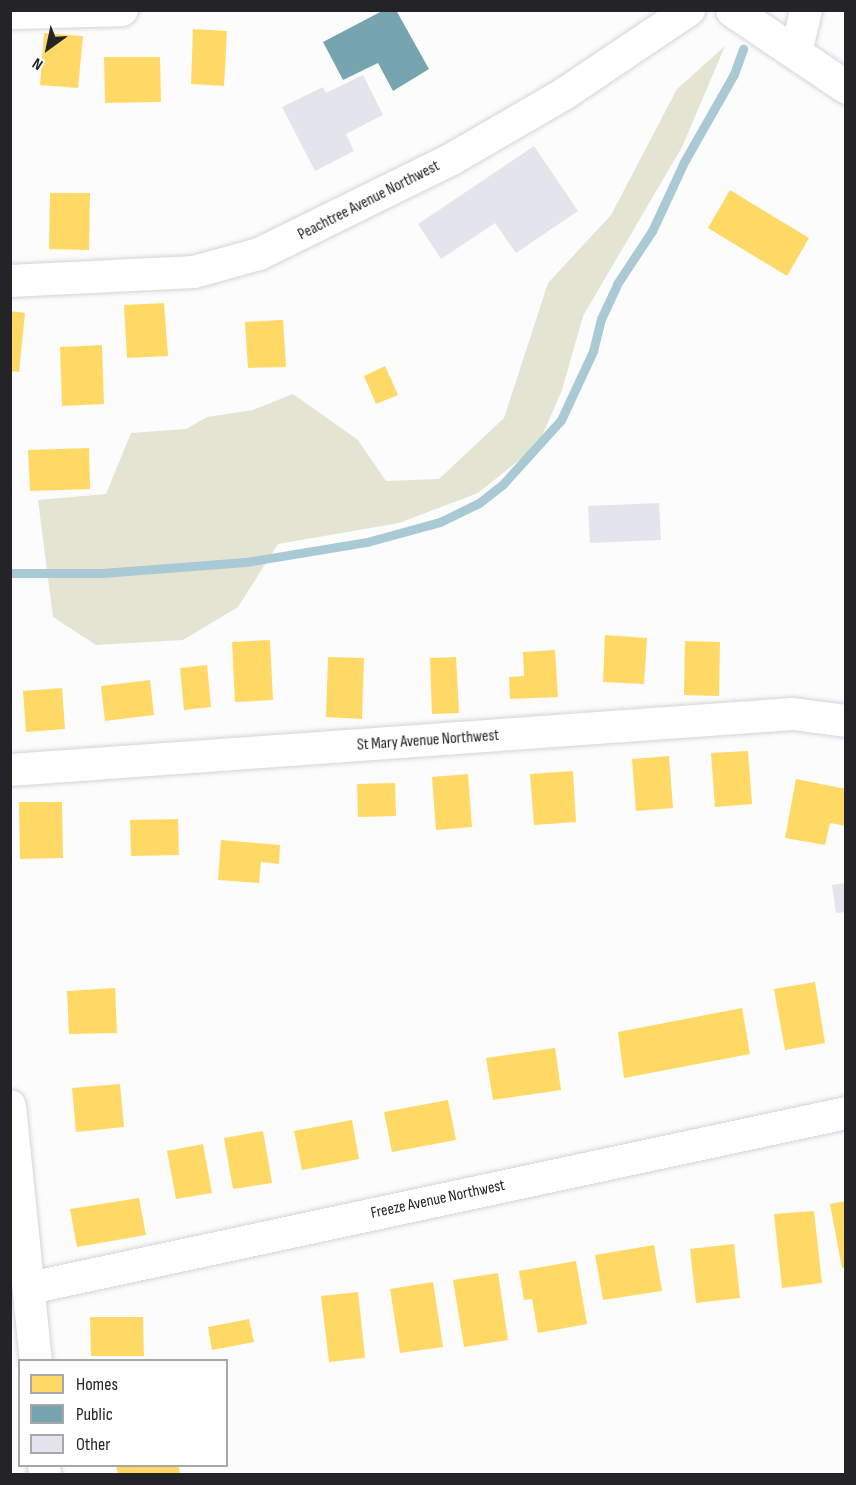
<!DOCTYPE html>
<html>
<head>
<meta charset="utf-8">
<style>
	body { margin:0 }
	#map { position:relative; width:856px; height:1485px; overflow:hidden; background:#fcfcfd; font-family:"Sofia Sans Condensed",sans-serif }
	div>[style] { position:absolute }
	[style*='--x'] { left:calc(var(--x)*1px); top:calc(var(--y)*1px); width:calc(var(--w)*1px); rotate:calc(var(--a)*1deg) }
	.green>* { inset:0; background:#e3e5d2 }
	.homes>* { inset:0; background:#ffd966 }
	.public>* { inset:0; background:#76a5af }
	.stream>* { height:9px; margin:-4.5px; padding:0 4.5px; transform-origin:4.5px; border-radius:4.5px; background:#a9cad4 }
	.building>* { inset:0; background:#e3e4ec }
	.roads { filter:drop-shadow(0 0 2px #d4d4d7) drop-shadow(0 0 2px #d4d4d7) }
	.minor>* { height:32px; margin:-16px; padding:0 16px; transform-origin:16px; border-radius:16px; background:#fff }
	.tertiary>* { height:33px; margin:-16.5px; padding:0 16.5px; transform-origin:16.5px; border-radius:16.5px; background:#fff }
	span { translate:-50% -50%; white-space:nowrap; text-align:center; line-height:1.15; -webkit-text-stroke:6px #fff; paint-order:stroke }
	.street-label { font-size:16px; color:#232328 }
	.frame { position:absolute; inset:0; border:12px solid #232328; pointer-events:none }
	.legend { position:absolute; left:18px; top:1359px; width:210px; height:108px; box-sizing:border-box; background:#fff; border:2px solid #a7a7a9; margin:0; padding:8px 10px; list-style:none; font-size:18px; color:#232328 }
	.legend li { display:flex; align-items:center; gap:12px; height:30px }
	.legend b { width:30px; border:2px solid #a7a7a9 }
	.north { position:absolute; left:18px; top:18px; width:60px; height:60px; -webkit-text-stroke:4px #fff; paint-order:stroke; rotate:213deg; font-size:16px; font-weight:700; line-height:24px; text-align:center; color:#232328 }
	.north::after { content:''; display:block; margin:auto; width:21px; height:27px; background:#232328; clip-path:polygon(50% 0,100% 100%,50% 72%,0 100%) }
</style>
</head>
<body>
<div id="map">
	<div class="green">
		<i style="clip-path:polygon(725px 46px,682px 147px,583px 316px,562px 390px,538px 445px,478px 493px,399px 523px,278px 544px,238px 607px,183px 640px,96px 645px,53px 617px,38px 500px,106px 494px,131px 433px,186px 429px,207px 417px,253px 410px,293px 394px,358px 440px,386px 481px,439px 479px,504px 418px,548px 283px,611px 215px,677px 89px)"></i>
	</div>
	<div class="homes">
		<i style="clip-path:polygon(193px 29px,227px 31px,224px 86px,191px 84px)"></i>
		<i style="clip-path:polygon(44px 33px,83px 36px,78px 88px,40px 85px)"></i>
		<i style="clip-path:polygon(104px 57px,160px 57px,161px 102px,105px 103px)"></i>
		<i style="clip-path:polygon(730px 190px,809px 238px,787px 276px,708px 228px)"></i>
		<i style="clip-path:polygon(50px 193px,90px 193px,89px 250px,49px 249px)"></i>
		<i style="clip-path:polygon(164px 303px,168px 356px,127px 358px,124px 305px)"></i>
		<i style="clip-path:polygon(10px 311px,25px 313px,19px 372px,10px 371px)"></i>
		<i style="clip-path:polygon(283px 320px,286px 367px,248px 368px,245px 322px)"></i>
		<i style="clip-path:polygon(102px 345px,104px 404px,62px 406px,60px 347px)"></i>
		<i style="clip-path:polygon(385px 366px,398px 395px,376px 404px,364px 376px)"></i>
		<i style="clip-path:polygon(89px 448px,90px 489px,30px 491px,28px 450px)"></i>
		<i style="clip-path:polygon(605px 635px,647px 638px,644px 684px,603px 682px)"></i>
		<i style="clip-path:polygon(270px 640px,273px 700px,235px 702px,232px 642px)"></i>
		<i style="clip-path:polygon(685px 641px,720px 642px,719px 696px,684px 695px)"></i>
		<i style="clip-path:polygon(555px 650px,558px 697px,510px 699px,509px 677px,524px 676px,523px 652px)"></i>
		<i style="clip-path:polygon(328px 657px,364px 658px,362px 719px,326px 717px)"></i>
		<i style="clip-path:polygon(456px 657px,459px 713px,432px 714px,430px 658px)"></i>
		<i style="clip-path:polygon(207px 665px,211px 707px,184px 710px,180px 668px)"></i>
		<i style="clip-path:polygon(150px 680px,154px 715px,105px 721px,101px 686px)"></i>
		<i style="clip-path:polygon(62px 688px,65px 729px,26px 732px,23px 691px)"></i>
		<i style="clip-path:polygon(748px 751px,752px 804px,715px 807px,711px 753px)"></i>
		<i style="clip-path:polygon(669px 756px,673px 808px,636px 811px,632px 759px)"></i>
		<i style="clip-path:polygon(573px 771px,576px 822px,534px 825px,530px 774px)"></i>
		<i style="clip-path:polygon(468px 774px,472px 827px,436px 830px,432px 777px)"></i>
		<i style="clip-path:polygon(796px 779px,846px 789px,846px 826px,830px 823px,825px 845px,785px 838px)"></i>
		<i style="clip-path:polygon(395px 783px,396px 816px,358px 817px,357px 784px)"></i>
		<i style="clip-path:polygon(19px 802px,62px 802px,63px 858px,20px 859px)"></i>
		<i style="clip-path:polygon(178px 819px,179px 855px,131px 856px,130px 820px)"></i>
		<i style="clip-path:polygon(221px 840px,280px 845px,279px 864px,261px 862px,259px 883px,218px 880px)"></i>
		<i style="clip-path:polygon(815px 982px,825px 1043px,785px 1050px,774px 989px)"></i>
		<i style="clip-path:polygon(115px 988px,117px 1033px,69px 1034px,67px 991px)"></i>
		<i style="clip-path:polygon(742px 1008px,750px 1054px,624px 1078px,618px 1032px)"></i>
		<i style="clip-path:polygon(555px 1048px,561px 1090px,493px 1100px,486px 1058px)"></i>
		<i style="clip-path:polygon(120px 1084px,124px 1127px,76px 1132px,72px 1088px)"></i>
		<i style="clip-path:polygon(448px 1100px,456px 1140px,392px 1152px,384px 1112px)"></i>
		<i style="clip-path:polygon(352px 1120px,359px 1159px,302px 1170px,294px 1131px)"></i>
		<i style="clip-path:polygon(263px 1131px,272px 1183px,233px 1189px,224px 1138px)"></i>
		<i style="clip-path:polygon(203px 1144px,212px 1193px,176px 1199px,167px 1151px)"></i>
		<i style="clip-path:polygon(139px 1198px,146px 1235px,77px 1247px,70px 1209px)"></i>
		<i style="clip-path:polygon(846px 1201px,846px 1267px,842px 1268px,830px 1204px)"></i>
		<i style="clip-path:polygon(814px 1211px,822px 1283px,782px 1288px,774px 1214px)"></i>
		<i style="clip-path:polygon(734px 1244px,740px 1298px,696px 1303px,690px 1249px)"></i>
		<i style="clip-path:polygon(654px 1245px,662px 1291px,603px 1300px,595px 1255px)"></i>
		<i style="clip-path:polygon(576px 1261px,587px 1324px,538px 1333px,532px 1299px,524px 1300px,519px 1271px)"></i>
		<i style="clip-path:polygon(498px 1273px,508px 1340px,464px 1347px,453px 1280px)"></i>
		<i style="clip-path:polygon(433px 1282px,443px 1347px,400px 1353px,390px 1289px)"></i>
		<i style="clip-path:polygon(358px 1292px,365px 1358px,329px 1362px,321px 1296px)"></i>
		<i style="clip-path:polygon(90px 1317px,143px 1317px,144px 1356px,91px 1356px)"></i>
		<i style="clip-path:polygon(249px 1319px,254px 1342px,212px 1350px,208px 1327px)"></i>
		<i style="clip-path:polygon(116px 1466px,179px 1466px,180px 1474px,118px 1474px)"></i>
	</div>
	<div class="public">
		<i style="clip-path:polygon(384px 10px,396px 10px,429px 69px,393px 91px,378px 63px,343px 80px,323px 42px)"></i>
	</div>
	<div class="stream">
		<i style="--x:10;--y:573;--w:92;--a:0"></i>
		<i style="--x:102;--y:573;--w:144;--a:-4.4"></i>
		<i style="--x:246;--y:562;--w:123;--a:-9.4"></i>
		<i style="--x:367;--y:542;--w:76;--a:-15.3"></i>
		<i style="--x:440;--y:522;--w:43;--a:-26"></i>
		<i style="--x:479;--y:503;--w:31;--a:-38"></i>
		<i style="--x:503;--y:484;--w:86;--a:-47.8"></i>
		<i style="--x:561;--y:420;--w:76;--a:-65.1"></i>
		<i style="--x:593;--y:351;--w:33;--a:-76"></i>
		<i style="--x:601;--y:319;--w:38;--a:-65"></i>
		<i style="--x:617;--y:284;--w:64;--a:-56.6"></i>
		<i style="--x:652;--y:231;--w:76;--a:-65.1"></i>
		<i style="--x:684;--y:162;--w:101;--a:-60.4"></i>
		<i style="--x:734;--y:74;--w:27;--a:-70"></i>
	</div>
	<div class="building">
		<i style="clip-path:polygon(363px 75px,383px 115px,346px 134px,354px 151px,315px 171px,282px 107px,323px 87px,326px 93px)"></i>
		<i style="clip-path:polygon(534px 146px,578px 211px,516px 253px,495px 223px,441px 259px,418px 224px)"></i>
		<i style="clip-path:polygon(659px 503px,661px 540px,590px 543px,588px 506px)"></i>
		<i style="clip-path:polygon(846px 883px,846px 912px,836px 913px,832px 885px)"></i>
	</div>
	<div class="roads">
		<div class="minor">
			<i style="--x:10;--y:13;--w:112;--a:-1.5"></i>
			<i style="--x:796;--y:53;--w:44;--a:-76.9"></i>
			<i style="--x:10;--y:281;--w:184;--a:-2.8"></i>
			<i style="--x:194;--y:272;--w:67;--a:-15.5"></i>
			<i style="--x:259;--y:254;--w:215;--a:-26.2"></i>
			<i style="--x:452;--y:159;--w:129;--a:-30.1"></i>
			<i style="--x:564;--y:94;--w:151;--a:-33.9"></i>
			<i style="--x:10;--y:770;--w:785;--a:-4.09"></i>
			<i style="--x:793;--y:714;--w:53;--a:7.5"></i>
			<i style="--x:10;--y:1106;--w:255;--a:84.2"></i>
			<i style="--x:30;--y:1288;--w:835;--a:-12.1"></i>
			<i style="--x:44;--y:1466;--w:8;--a:83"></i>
		</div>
		<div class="tertiary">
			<i style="--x:732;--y:10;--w:138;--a:34"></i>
		</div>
	</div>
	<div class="street-label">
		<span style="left:369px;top:201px;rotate:-27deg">Peachtree Avenue Northwest</span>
		<span style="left:428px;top:741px;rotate:-4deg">St Mary Avenue Northwest</span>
		<span style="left:438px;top:1200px;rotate:-12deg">Freeze Avenue Northwest</span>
	</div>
	<div class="frame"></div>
	<ul class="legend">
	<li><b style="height:16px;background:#ffd966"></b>Homes</li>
	<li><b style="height:16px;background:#76a5af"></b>Public</li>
	<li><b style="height:16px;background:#e3e4ec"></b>Other</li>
	</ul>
	<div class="north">N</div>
</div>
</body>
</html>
